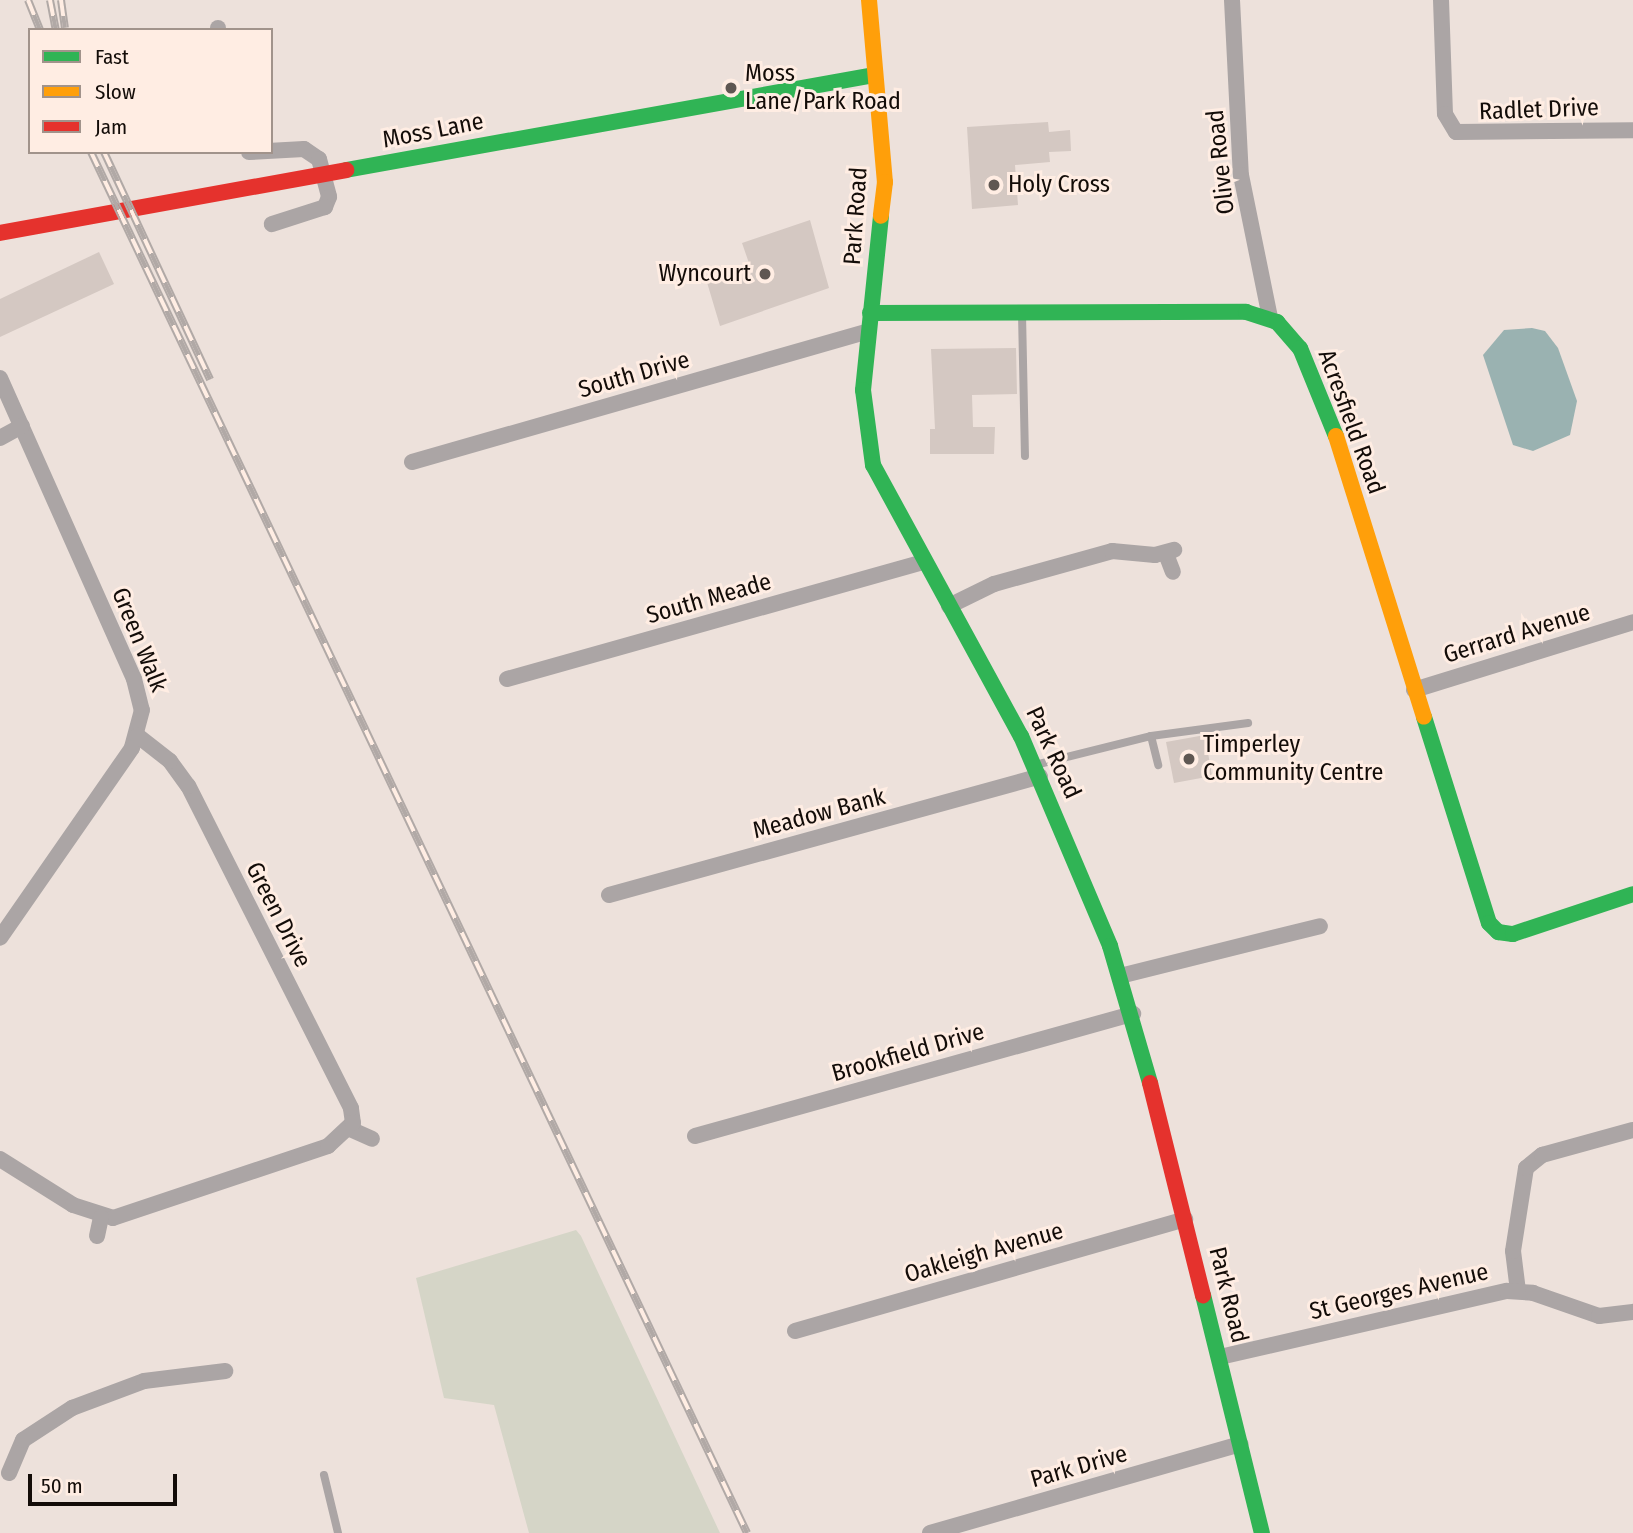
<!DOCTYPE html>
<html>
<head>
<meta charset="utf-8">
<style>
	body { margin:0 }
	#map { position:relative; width:1633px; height:1533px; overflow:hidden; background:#ede1db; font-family:"Fira Sans Condensed",sans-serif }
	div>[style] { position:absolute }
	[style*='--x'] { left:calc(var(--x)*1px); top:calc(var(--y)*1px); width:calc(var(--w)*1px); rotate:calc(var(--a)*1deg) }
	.green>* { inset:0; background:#d5d5c7 }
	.water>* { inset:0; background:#9ab2b1 }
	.building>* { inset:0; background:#d4c8c2 }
	.lane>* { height:8px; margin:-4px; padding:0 4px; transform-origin:4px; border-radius:4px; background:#aba5a5 }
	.street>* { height:16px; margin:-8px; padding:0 8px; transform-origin:8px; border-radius:8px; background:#aba5a5 }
	.fast>* { height:16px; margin:-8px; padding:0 8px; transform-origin:8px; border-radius:8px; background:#30b455 }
	.slow>* { height:16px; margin:-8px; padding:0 8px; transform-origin:8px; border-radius:8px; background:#ff9f0a }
	.jam>* { height:16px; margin:-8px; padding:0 8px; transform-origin:8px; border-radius:8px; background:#e5322d }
	.rail>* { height:8px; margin-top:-4px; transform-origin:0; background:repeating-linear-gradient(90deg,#ffede3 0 16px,#b1a9a6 0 32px); box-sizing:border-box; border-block:2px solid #b1a9a6 }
	.dots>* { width:19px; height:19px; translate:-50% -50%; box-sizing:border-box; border:4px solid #ffede3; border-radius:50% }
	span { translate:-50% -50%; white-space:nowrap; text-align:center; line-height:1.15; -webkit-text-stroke:6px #ffede3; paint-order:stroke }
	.poi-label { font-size:24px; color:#130c08 }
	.left { translate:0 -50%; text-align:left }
	.right { translate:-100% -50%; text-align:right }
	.street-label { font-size:24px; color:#130c08 }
	.legend { position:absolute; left:28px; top:28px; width:245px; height:126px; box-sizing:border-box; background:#ffede3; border:2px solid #a1938b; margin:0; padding:9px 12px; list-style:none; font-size:21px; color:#130c08 }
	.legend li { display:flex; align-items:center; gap:14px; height:35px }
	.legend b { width:35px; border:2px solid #a1938b }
	.scale { position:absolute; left:28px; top:1474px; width:149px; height:32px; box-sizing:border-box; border:4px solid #130c08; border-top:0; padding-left:9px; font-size:21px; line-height:24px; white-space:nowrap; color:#130c08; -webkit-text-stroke:5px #ffede3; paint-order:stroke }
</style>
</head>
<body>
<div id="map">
	<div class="green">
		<i style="clip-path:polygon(576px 1230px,581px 1236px,720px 1533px,529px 1533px,494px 1405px,444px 1398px,416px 1278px)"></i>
	</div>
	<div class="water">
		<i style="clip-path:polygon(1532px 328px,1545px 331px,1558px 348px,1577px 401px,1570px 435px,1533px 451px,1513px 445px,1483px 355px,1504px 330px)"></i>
	</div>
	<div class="building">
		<i style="clip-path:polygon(1048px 122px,1049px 132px,1070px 130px,1071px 151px,1049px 152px,1050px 162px,1015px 165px,1018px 205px,972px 209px,967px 127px)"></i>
		<i style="clip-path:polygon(810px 220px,829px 288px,720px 326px,706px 279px,750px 266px,742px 243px)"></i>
		<i style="clip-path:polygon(99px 252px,114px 284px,0 337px,0 299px)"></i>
		<i style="clip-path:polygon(1016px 348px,1017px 394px,972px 395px,973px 427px,995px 427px,994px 454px,930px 454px,930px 429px,935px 429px,931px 349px)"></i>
		<i style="clip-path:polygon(1205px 735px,1212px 776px,1174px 783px,1166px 742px)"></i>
	</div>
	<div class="lane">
		<i style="--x:1022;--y:314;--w:142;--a:88.8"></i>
		<i style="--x:1151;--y:736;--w:30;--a:76"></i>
		<i style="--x:1035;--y:765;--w:120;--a:-14"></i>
		<i style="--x:1151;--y:736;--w:98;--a:-7.6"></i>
		<i style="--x:324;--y:1475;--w:60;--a:76.4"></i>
	</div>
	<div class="street">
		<i style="--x:1232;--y:0;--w:175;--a:87.1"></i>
		<i style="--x:1241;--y:175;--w:146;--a:78.5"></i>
		<i style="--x:1441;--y:0;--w:114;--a:88"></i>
		<i style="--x:1445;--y:114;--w:21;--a:59"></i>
		<i style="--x:1456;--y:132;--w:177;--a:-0.6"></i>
		<i style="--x:218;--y:28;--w:2;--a:90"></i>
		<i style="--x:249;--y:152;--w:55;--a:-3.1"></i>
		<i style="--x:304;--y:149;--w:18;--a:34"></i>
		<i style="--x:319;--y:159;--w:39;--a:75"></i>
		<i style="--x:329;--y:197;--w:11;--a:112"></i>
		<i style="--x:325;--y:207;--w:56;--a:162.2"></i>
		<i style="--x:0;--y:378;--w:329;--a:66"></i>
		<i style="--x:134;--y:679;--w:32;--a:76"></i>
		<i style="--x:142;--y:710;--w:39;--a:105"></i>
		<i style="--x:132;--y:748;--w:231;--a:124.8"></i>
		<i style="--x:0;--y:438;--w:25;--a:-29"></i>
		<i style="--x:412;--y:462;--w:474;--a:-16"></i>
		<i style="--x:1166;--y:554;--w:19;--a:69"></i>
		<i style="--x:949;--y:606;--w:50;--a:-26.1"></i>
		<i style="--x:994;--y:584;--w:123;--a:-15.6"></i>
		<i style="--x:1112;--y:551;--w:43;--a:5.3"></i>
		<i style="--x:1155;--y:555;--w:20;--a:-15"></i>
		<i style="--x:507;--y:679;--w:432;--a:-15.7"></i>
		<i style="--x:1414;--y:690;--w:229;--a:-17.2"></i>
		<i style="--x:609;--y:895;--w:447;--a:-15.4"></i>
		<i style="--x:1120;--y:976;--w:206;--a:-14"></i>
		<i style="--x:350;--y:1129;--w:24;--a:24"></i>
		<i style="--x:695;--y:1136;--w:455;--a:-15.6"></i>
		<i style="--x:0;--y:1159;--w:86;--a:32.2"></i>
		<i style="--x:73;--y:1205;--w:42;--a:18"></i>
		<i style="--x:113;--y:1218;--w:227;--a:-18.5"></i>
		<i style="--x:328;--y:1146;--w:34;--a:-43"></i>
		<i style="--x:353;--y:1123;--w:15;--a:-98"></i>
		<i style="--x:351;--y:1108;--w:361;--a:-116.8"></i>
		<i style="--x:188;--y:786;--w:31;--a:-126"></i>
		<i style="--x:170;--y:761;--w:41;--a:-142"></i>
		<i style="--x:97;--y:1236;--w:19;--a:-78"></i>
		<i style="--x:1518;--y:1291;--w:40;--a:-97.1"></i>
		<i style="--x:1513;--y:1251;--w:84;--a:-81.1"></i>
		<i style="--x:1526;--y:1168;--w:21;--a:-39"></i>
		<i style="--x:1542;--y:1155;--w:94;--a:-15.4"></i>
		<i style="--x:795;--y:1331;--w:406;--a:-16"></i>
		<i style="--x:1220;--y:1357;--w:294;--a:-13"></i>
		<i style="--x:1507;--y:1291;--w:26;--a:4"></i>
		<i style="--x:1533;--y:1293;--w:70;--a:19.2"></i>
		<i style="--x:1599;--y:1316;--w:34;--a:-7"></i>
		<i style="--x:9;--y:1473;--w:36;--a:-67"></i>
		<i style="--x:23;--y:1440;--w:59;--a:-33.1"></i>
		<i style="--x:72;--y:1408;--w:77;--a:-20.6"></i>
		<i style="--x:144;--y:1381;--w:82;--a:-7"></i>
		<i style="--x:930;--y:1533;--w:323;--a:-16"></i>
	</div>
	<div class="fast">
		<i style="--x:346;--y:170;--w:536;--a:-10.2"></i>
		<i style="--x:881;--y:216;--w:175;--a:95.9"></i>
		<i style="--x:863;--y:390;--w:76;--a:82.4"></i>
		<i style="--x:873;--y:465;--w:309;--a:61.4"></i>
		<i style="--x:1021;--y:736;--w:228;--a:67"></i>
		<i style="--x:1110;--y:946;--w:143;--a:73.7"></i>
		<i style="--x:870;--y:313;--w:376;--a:-0.2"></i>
		<i style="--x:1246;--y:312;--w:33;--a:18"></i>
		<i style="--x:1277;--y:322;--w:35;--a:49"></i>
		<i style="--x:1300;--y:348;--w:95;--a:67.8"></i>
		<i style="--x:1424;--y:717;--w:216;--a:72.5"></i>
		<i style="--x:1489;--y:923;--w:13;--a:45"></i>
		<i style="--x:1498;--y:932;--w:15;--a:8"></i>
		<i style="--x:1513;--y:934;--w:126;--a:-18.4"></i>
		<i style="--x:1203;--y:1295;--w:245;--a:76.1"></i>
	</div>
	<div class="slow">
		<i style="--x:869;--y:0;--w:183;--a:85"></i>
		<i style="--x:885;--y:182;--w:34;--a:97"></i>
		<i style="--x:1336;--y:436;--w:294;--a:72.6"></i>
	</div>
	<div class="jam">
		<i style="--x:0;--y:233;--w:352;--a:-10.3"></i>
		<i style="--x:1150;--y:1083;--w:219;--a:76"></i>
	</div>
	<div class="rail">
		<i style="--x:28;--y:0;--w:32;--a:68"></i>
		<i style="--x:50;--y:0;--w:31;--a:79"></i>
		<i style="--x:61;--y:0;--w:28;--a:82"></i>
		<i style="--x:91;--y:152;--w:1529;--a:64.59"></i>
		<i style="--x:104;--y:152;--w:251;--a:65"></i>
	</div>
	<div class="dots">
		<i style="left:731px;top:88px;background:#5f5752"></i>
		<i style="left:994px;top:185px;background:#5f5752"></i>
		<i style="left:765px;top:274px;background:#5f5752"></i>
		<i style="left:1189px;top:759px;background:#5f5752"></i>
	</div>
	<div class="poi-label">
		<span class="left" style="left:745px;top:88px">Moss<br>Lane/Park Road</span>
		<span class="left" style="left:1008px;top:185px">Holy Cross</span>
		<span class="right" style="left:751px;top:274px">Wyncourt</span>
		<span class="left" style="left:1203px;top:759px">Timperley<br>Community Centre</span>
	</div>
	<div class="street-label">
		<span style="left:1539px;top:110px;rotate:-2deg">Radlet Drive</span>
		<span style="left:433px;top:131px;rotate:-11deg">Moss Lane</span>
		<span style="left:1221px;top:162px;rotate:-96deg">Olive Road</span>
		<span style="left:856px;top:216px;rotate:-86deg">Park Road</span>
		<span style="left:634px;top:375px;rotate:-16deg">South Drive</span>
		<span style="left:1351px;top:422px;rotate:70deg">Acresfield Road</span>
		<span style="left:709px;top:599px;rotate:-16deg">South Meade</span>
		<span style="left:1517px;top:634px;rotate:-17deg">Gerrard Avenue</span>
		<span style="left:139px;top:640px;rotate:68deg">Green Walk</span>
		<span style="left:1053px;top:753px;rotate:65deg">Park Road</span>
		<span style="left:819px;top:814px;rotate:-15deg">Meadow Bank</span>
		<span style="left:278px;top:915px;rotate:63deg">Green Drive</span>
		<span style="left:908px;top:1053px;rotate:-16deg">Brookfield Drive</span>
		<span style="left:984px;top:1253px;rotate:-16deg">Oakleigh Avenue</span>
		<span style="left:1399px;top:1292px;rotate:-13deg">St Georges Avenue</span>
		<span style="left:1228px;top:1295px;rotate:76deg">Park Road</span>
		<span style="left:1079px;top:1467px;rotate:-16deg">Park Drive</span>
	</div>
	<ul class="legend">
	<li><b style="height:9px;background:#30b455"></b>Fast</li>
	<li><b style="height:9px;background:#ff9f0a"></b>Slow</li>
	<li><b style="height:9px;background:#e5322d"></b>Jam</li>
	</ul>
	<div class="scale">50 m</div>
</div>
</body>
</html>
